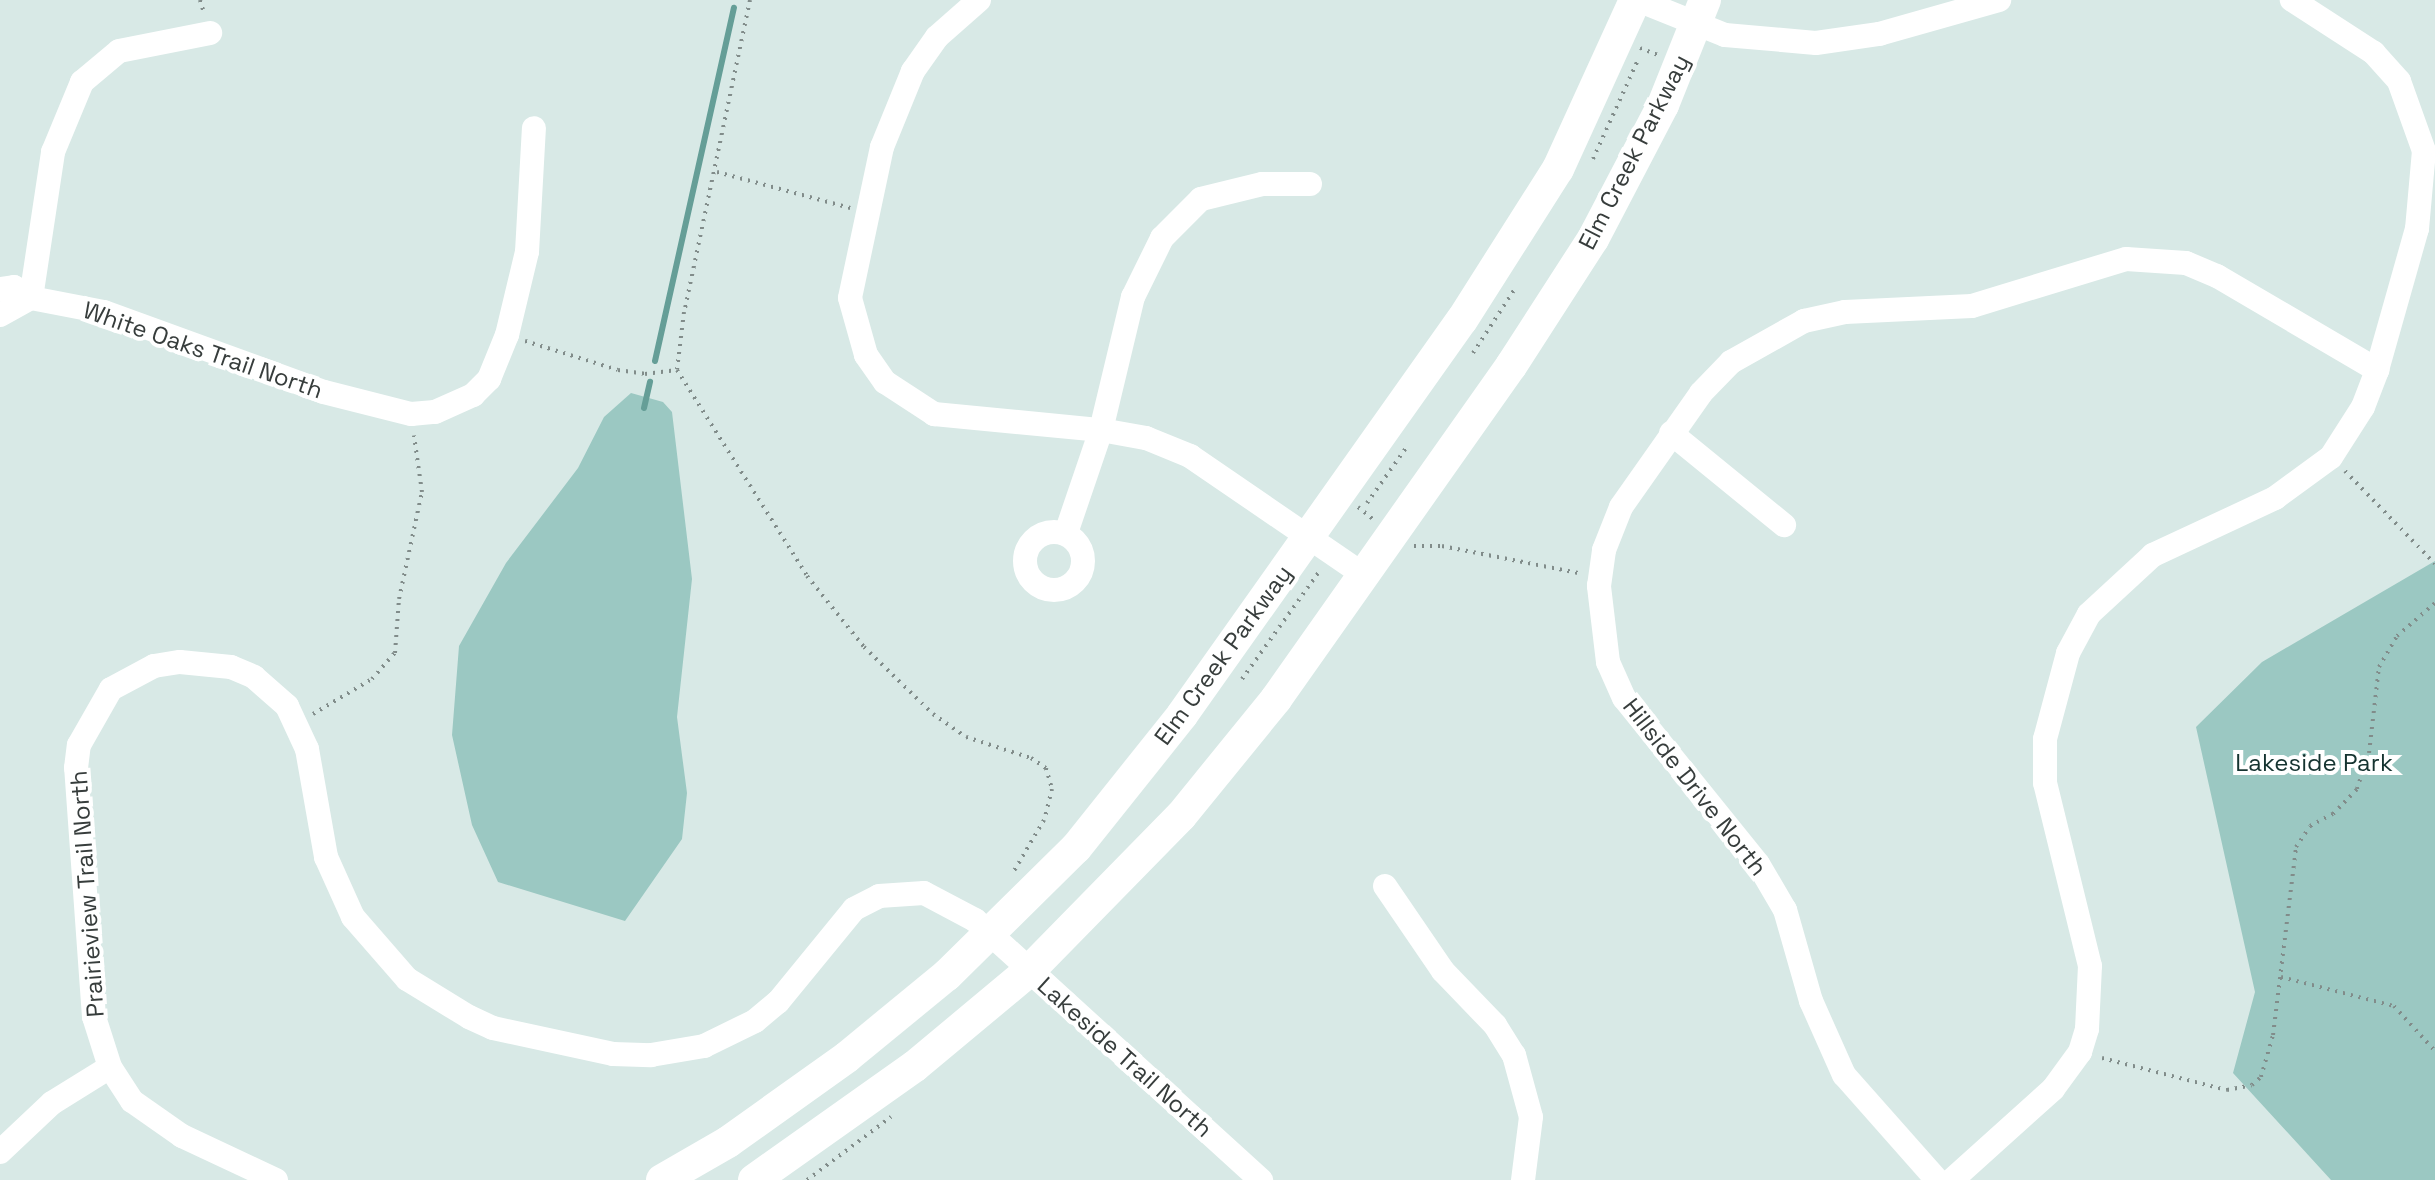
<!DOCTYPE html>
<html>
<head>
<meta charset="utf-8">
<style>
	body { margin:0 }
	#map { position:relative; width:2435px; height:1180px; overflow:hidden; background:#d8e9e6; font-family:"Space Grotesk",sans-serif }
	div>[style] { position:absolute }
	[style*='--x'] { left:calc(var(--x)*1px); top:calc(var(--y)*1px); width:calc(var(--w)*1px); rotate:calc(var(--a)*1deg) }
	.green>* { inset:0; background:#9bc8c2 }
	.stream>* { height:6px; margin:-3px; padding:0 3px; transform-origin:3px; border-radius:3px; background:#659e97 }
	.path>* { height:4px; margin-top:-2px; transform-origin:0; background:repeating-linear-gradient(90deg,#818c8a 0 2px,transparent 0 8px) }
	.street>* { height:24px; margin:-12px; padding:0 12px; transform-origin:12px; border-radius:12px; background:#fff }
	.street>.ring { margin:-12px; padding:0; box-sizing:content-box; background:none; border:24px solid #fff; border-radius:50% }
	.secondary>* { height:32px; margin:-16px; padding:0 16px; transform-origin:16px; border-radius:16px; background:#fff }
	span { translate:-50% -50%; white-space:nowrap; text-align:center; line-height:1.15; -webkit-text-stroke:8px #fff; paint-order:stroke }
	.street-label { font-size:24px; color:#373d3c }
	.park-label { font-size:24px; color:#153330 }
</style>
</head>
<body>
<div id="map">
	<div class="green">
		<i style="clip-path:polygon(631px 393px,663px 402px,672px 412px,692px 579px,677px 717px,687px 793px,682px 839px,625px 921px,498px 882px,472px 825px,452px 735px,459px 646px,506px 563px,578px 468px,604px 417px)"></i>
		<i style="clip-path:polygon(2435px 561px,2435px 1180px,2331px 1180px,2233px 1073px,2255px 992px,2196px 727px,2262px 662px)"></i>
	</div>
	<div class="stream">
		<i style="--x:655;--y:361;--w:362;--a:-77.4"></i>
		<i style="--x:644;--y:408;--w:27;--a:-77"></i>
	</div>
	<div class="path">
		<i style="--x:200;--y:0;--w:14;--a:73"></i>
		<i style="--x:750;--y:0;--w:319;--a:101.9"></i>
		<i style="--x:684;--y:312;--w:58;--a:96.9"></i>
		<i style="--x:677;--y:370;--w:244;--a:57.7"></i>
		<i style="--x:807;--y:576;--w:91;--a:51.2"></i>
		<i style="--x:864;--y:647;--w:96;--a:44.2"></i>
		<i style="--x:933;--y:714;--w:40;--a:34.9"></i>
		<i style="--x:966;--y:737;--w:68;--a:17.9"></i>
		<i style="--x:1031;--y:758;--w:18;--a:34"></i>
		<i style="--x:1046;--y:768;--w:22;--a:74"></i>
		<i style="--x:1052;--y:789;--w:32;--a:104"></i>
		<i style="--x:1044;--y:820;--w:59;--a:120.5"></i>
		<i style="--x:1640;--y:48;--w:19;--a:21"></i>
		<i style="--x:1593;--y:159;--w:107;--a:-65.6"></i>
		<i style="--x:717;--y:172;--w:138;--a:15.1"></i>
		<i style="--x:525;--y:341;--w:97;--a:17.3"></i>
		<i style="--x:618;--y:370;--w:27;--a:8"></i>
		<i style="--x:645;--y:374;--w:32;--a:-7"></i>
		<i style="--x:1473;--y:353;--w:79;--a:-56.9"></i>
		<i style="--x:2345;--y:471;--w:129;--a:45.9"></i>
		<i style="--x:1367;--y:503;--w:67;--a:-54.7"></i>
		<i style="--x:1358;--y:507;--w:19;--a:39"></i>
		<i style="--x:1414;--y:546;--w:28;--a:0"></i>
		<i style="--x:1442;--y:546;--w:139;--a:11.2"></i>
		<i style="--x:1242;--y:679;--w:135;--a:-54.3"></i>
		<i style="--x:313;--y:714;--w:69;--a:-30.7"></i>
		<i style="--x:372;--y:679;--w:35;--a:-49"></i>
		<i style="--x:395;--y:653;--w:54;--a:-85.8"></i>
		<i style="--x:399;--y:599;--w:109;--a:-77.9"></i>
		<i style="--x:422;--y:492;--w:57;--a:-98.1"></i>
		<i style="--x:2281;--y:977;--w:117;--a:14.4"></i>
		<i style="--x:2394;--y:1006;--w:61;--a:47.7"></i>
		<i style="--x:2102;--y:1058;--w:129;--a:14.4"></i>
		<i style="--x:2227;--y:1090;--w:25;--a:-11"></i>
		<i style="--x:2252;--y:1085;--w:12;--a:-42"></i>
		<i style="--x:2261;--y:1077;--w:44;--a:-74.1"></i>
		<i style="--x:2273;--y:1035;--w:189;--a:-83"></i>
		<i style="--x:2296;--y:847;--w:25;--a:-56"></i>
		<i style="--x:2310;--y:826;--w:26;--a:-28"></i>
		<i style="--x:2333;--y:814;--w:35;--a:-46"></i>
		<i style="--x:2357;--y:789;--w:38;--a:-72"></i>
		<i style="--x:2369;--y:753;--w:87;--a:-83.4"></i>
		<i style="--x:2379;--y:667;--w:36;--a:-60"></i>
		<i style="--x:2397;--y:636;--w:50;--a:-41"></i>
		<i style="--x:807;--y:1180;--w:105;--a:-36.9"></i>
	</div>
	<div class="street">
		<i style="--x:979;--y:0;--w:56;--a:138.6"></i>
		<i style="--x:937;--y:37;--w:42;--a:125.2"></i>
		<i style="--x:913;--y:71;--w:82;--a:112.2"></i>
		<i style="--x:882;--y:147;--w:154;--a:102"></i>
		<i style="--x:850;--y:298;--w:59;--a:74.3"></i>
		<i style="--x:866;--y:355;--w:33;--a:55"></i>
		<i style="--x:885;--y:382;--w:59;--a:33.1"></i>
		<i style="--x:934;--y:414;--w:168;--a:5.5"></i>
		<i style="--x:1101;--y:430;--w:46;--a:10.1"></i>
		<i style="--x:1146;--y:438;--w:48;--a:22.2"></i>
		<i style="--x:1190;--y:456;--w:211;--a:34.4"></i>
		<i style="--x:1638;--y:0;--w:94;--a:21.9"></i>
		<i style="--x:1725;--y:35;--w:91;--a:5"></i>
		<i style="--x:1816;--y:43;--w:64;--a:-8.1"></i>
		<i style="--x:1879;--y:34;--w:125;--a:-15.8"></i>
		<i style="--x:0;--y:289;--w:14;--a:-8"></i>
		<i style="--x:14;--y:287;--w:20;--a:33"></i>
		<i style="--x:31;--y:298;--w:74;--a:10.9"></i>
		<i style="--x:104;--y:312;--w:234;--a:20"></i>
		<i style="--x:324;--y:392;--w:90;--a:14.2"></i>
		<i style="--x:411;--y:414;--w:24;--a:-5"></i>
		<i style="--x:435;--y:412;--w:42;--a:-24.1"></i>
		<i style="--x:473;--y:395;--w:23;--a:-45"></i>
		<i style="--x:489;--y:379;--w:48;--a:-67.8"></i>
		<i style="--x:507;--y:335;--w:85;--a:-76.5"></i>
		<i style="--x:527;--y:252;--w:124;--a:-86.8"></i>
		<i style="--x:31;--y:298;--w:148;--a:-81.4"></i>
		<i style="--x:53;--y:152;--w:76;--a:-67.5"></i>
		<i style="--x:82;--y:82;--w:48;--a:-40"></i>
		<i style="--x:119;--y:51;--w:93;--a:-11.2"></i>
		<i style="--x:0;--y:315;--w:35;--a:-29"></i>
		<i style="--x:1671;--y:433;--w:146;--a:39.2"></i>
		<i class="ring" style="left:1025px;top:532px;width:34px;height:34px"></i>
		<i style="--x:1066;--y:533;--w:109;--a:-71.2"></i>
		<i style="--x:1101;--y:430;--w:137;--a:-76.5"></i>
		<i style="--x:1133;--y:297;--w:66;--a:-63.8"></i>
		<i style="--x:1162;--y:238;--w:55;--a:-45"></i>
		<i style="--x:1201;--y:199;--w:63;--a:-13.8"></i>
		<i style="--x:1262;--y:184;--w:48;--a:0"></i>
		<i style="--x:1385;--y:886;--w:103;--a:55.7"></i>
		<i style="--x:1443;--y:971;--w:75;--a:46.1"></i>
		<i style="--x:1495;--y:1025;--w:36;--a:58"></i>
		<i style="--x:1514;--y:1055;--w:64;--a:74.7"></i>
		<i style="--x:1531;--y:1117;--w:64;--a:97.2"></i>
		<i style="--x:0;--y:1152;--w:71;--a:-43.3"></i>
		<i style="--x:52;--y:1103;--w:68;--a:-31.8"></i>
		<i style="--x:276;--y:1180;--w:104;--a:-154.9"></i>
		<i style="--x:182;--y:1136;--w:61;--a:-145"></i>
		<i style="--x:132;--y:1101;--w:40;--a:-122.9"></i>
		<i style="--x:110;--y:1067;--w:52;--a:-107.7"></i>
		<i style="--x:94;--y:1017;--w:250;--a:-94.1"></i>
		<i style="--x:76;--y:768;--w:23;--a:-83"></i>
		<i style="--x:79;--y:745;--w:64;--a:-60.3"></i>
		<i style="--x:111;--y:689;--w:49;--a:-28.1"></i>
		<i style="--x:154;--y:666;--w:26;--a:-9"></i>
		<i style="--x:180;--y:662;--w:51;--a:5.6"></i>
		<i style="--x:231;--y:667;--w:25;--a:23"></i>
		<i style="--x:254;--y:677;--w:44;--a:41.3"></i>
		<i style="--x:287;--y:706;--w:47;--a:65.1"></i>
		<i style="--x:307;--y:749;--w:110;--a:80"></i>
		<i style="--x:326;--y:857;--w:66;--a:65.8"></i>
		<i style="--x:353;--y:917;--w:82;--a:48.9"></i>
		<i style="--x:407;--y:979;--w:73;--a:31.5"></i>
		<i style="--x:469;--y:1017;--w:26;--a:25"></i>
		<i style="--x:493;--y:1028;--w:123;--a:12.2"></i>
		<i style="--x:613;--y:1054;--w:38;--a:2"></i>
		<i style="--x:651;--y:1055;--w:54;--a:-9.6"></i>
		<i style="--x:704;--y:1046;--w:57;--a:-26.1"></i>
		<i style="--x:755;--y:1021;--w:30;--a:-40"></i>
		<i style="--x:778;--y:1002;--w:120;--a:-50.7"></i>
		<i style="--x:854;--y:909;--w:28;--a:-27"></i>
		<i style="--x:879;--y:896;--w:45;--a:-3.8"></i>
		<i style="--x:924;--y:893;--w:58;--a:27.9"></i>
		<i style="--x:975;--y:920;--w:387;--a:42.3"></i>
		<i style="--x:1937;--y:1180;--w:140;--a:-131.5"></i>
		<i style="--x:1844;--y:1075;--w:81;--a:-114"></i>
		<i style="--x:1811;--y:1001;--w:95;--a:-105.9"></i>
		<i style="--x:1785;--y:910;--w:53;--a:-120.4"></i>
		<i style="--x:1758;--y:864;--w:213;--a:-128.9"></i>
		<i style="--x:1624;--y:698;--w:39;--a:-114"></i>
		<i style="--x:1608;--y:662;--w:77;--a:-96.8"></i>
		<i style="--x:1599;--y:586;--w:36;--a:-82"></i>
		<i style="--x:1604;--y:550;--w:46;--a:-68.4"></i>
		<i style="--x:1621;--y:507;--w:139;--a:-54.9"></i>
		<i style="--x:1701;--y:393;--w:43;--a:-45.9"></i>
		<i style="--x:1731;--y:362;--w:84;--a:-29.3"></i>
		<i style="--x:1804;--y:321;--w:42;--a:-12.4"></i>
		<i style="--x:1845;--y:312;--w:127;--a:-2.7"></i>
		<i style="--x:1972;--y:306;--w:161;--a:-17"></i>
		<i style="--x:2126;--y:259;--w:60;--a:3.8"></i>
		<i style="--x:2186;--y:263;--w:34;--a:23"></i>
		<i style="--x:2217;--y:276;--w:186;--a:30.4"></i>
		<i style="--x:1952;--y:1180;--w:136;--a:-42"></i>
		<i style="--x:2053;--y:1089;--w:46;--a:-53.9"></i>
		<i style="--x:2080;--y:1052;--w:24;--a:-73"></i>
		<i style="--x:2087;--y:1029;--w:63;--a:-87.3"></i>
		<i style="--x:2090;--y:966;--w:188;--a:-103.8"></i>
		<i style="--x:2045;--y:783;--w:44;--a:-90"></i>
		<i style="--x:2045;--y:739;--w:89;--a:-75"></i>
		<i style="--x:2068;--y:653;--w:44;--a:-61.7"></i>
		<i style="--x:2089;--y:614;--w:87;--a:-42.7"></i>
		<i style="--x:2153;--y:555;--w:135;--a:-25"></i>
		<i style="--x:2275;--y:498;--w:69;--a:-36.2"></i>
		<i style="--x:2331;--y:457;--w:59;--a:-57.4"></i>
		<i style="--x:2363;--y:407;--w:40;--a:-69"></i>
		<i style="--x:2377;--y:370;--w:147;--a:-74.2"></i>
		<i style="--x:2417;--y:229;--w:78;--a:-84.9"></i>
		<i style="--x:2424;--y:151;--w:74;--a:-109.7"></i>
		<i style="--x:2399;--y:81;--w:38;--a:-132"></i>
		<i style="--x:2374;--y:53;--w:98;--a:-147.1"></i>
	</div>
	<div class="secondary">
		<i style="--x:662;--y:1180;--w:76;--a:-29.9"></i>
		<i style="--x:728;--y:1142;--w:146;--a:-35.5"></i>
		<i style="--x:847;--y:1057;--w:129;--a:-39.4"></i>
		<i style="--x:947;--y:975;--w:181;--a:-44.6"></i>
		<i style="--x:1076;--y:848;--w:170;--a:-51.4"></i>
		<i style="--x:1182;--y:715;--w:484;--a:-54.7"></i>
		<i style="--x:1462;--y:320;--w:179;--a:-57.6"></i>
		<i style="--x:1558;--y:169;--w:186;--a:-65.5"></i>
		<i style="--x:754;--y:1180;--w:197;--a:-35.3"></i>
		<i style="--x:915;--y:1066;--w:148;--a:-39.8"></i>
		<i style="--x:1029;--y:971;--w:217;--a:-45.6"></i>
		<i style="--x:1181;--y:816;--w:151;--a:-50.9"></i>
		<i style="--x:1276;--y:699;--w:408;--a:-54.8"></i>
		<i style="--x:1511;--y:366;--w:151;--a:-57.2"></i>
		<i style="--x:1593;--y:239;--w:151;--a:-62.4"></i>
		<i style="--x:1663;--y:105;--w:113;--a:-68.2"></i>
	</div>
	<div class="street-label">
		<span style="left:1634px;top:152px;rotate:-63deg">Elm Creek Parkway</span>
		<span style="left:203px;top:350px;rotate:19deg">White Oaks Trail North</span>
		<span style="left:1223px;top:655px;rotate:-54deg">Elm Creek Parkway</span>
		<span style="left:1695px;top:787px;rotate:52deg">Hillside Drive North</span>
		<span style="left:87px;top:894px;rotate:-94deg">Prairieview Trail North</span>
		<span style="left:1125px;top:1057px;rotate:42deg">Lakeside Trail North</span>
	</div>
	<div class="park-label">
		<span style="left:2314px;top:763px">Lakeside Park</span>
	</div>
</div>
</body>
</html>
